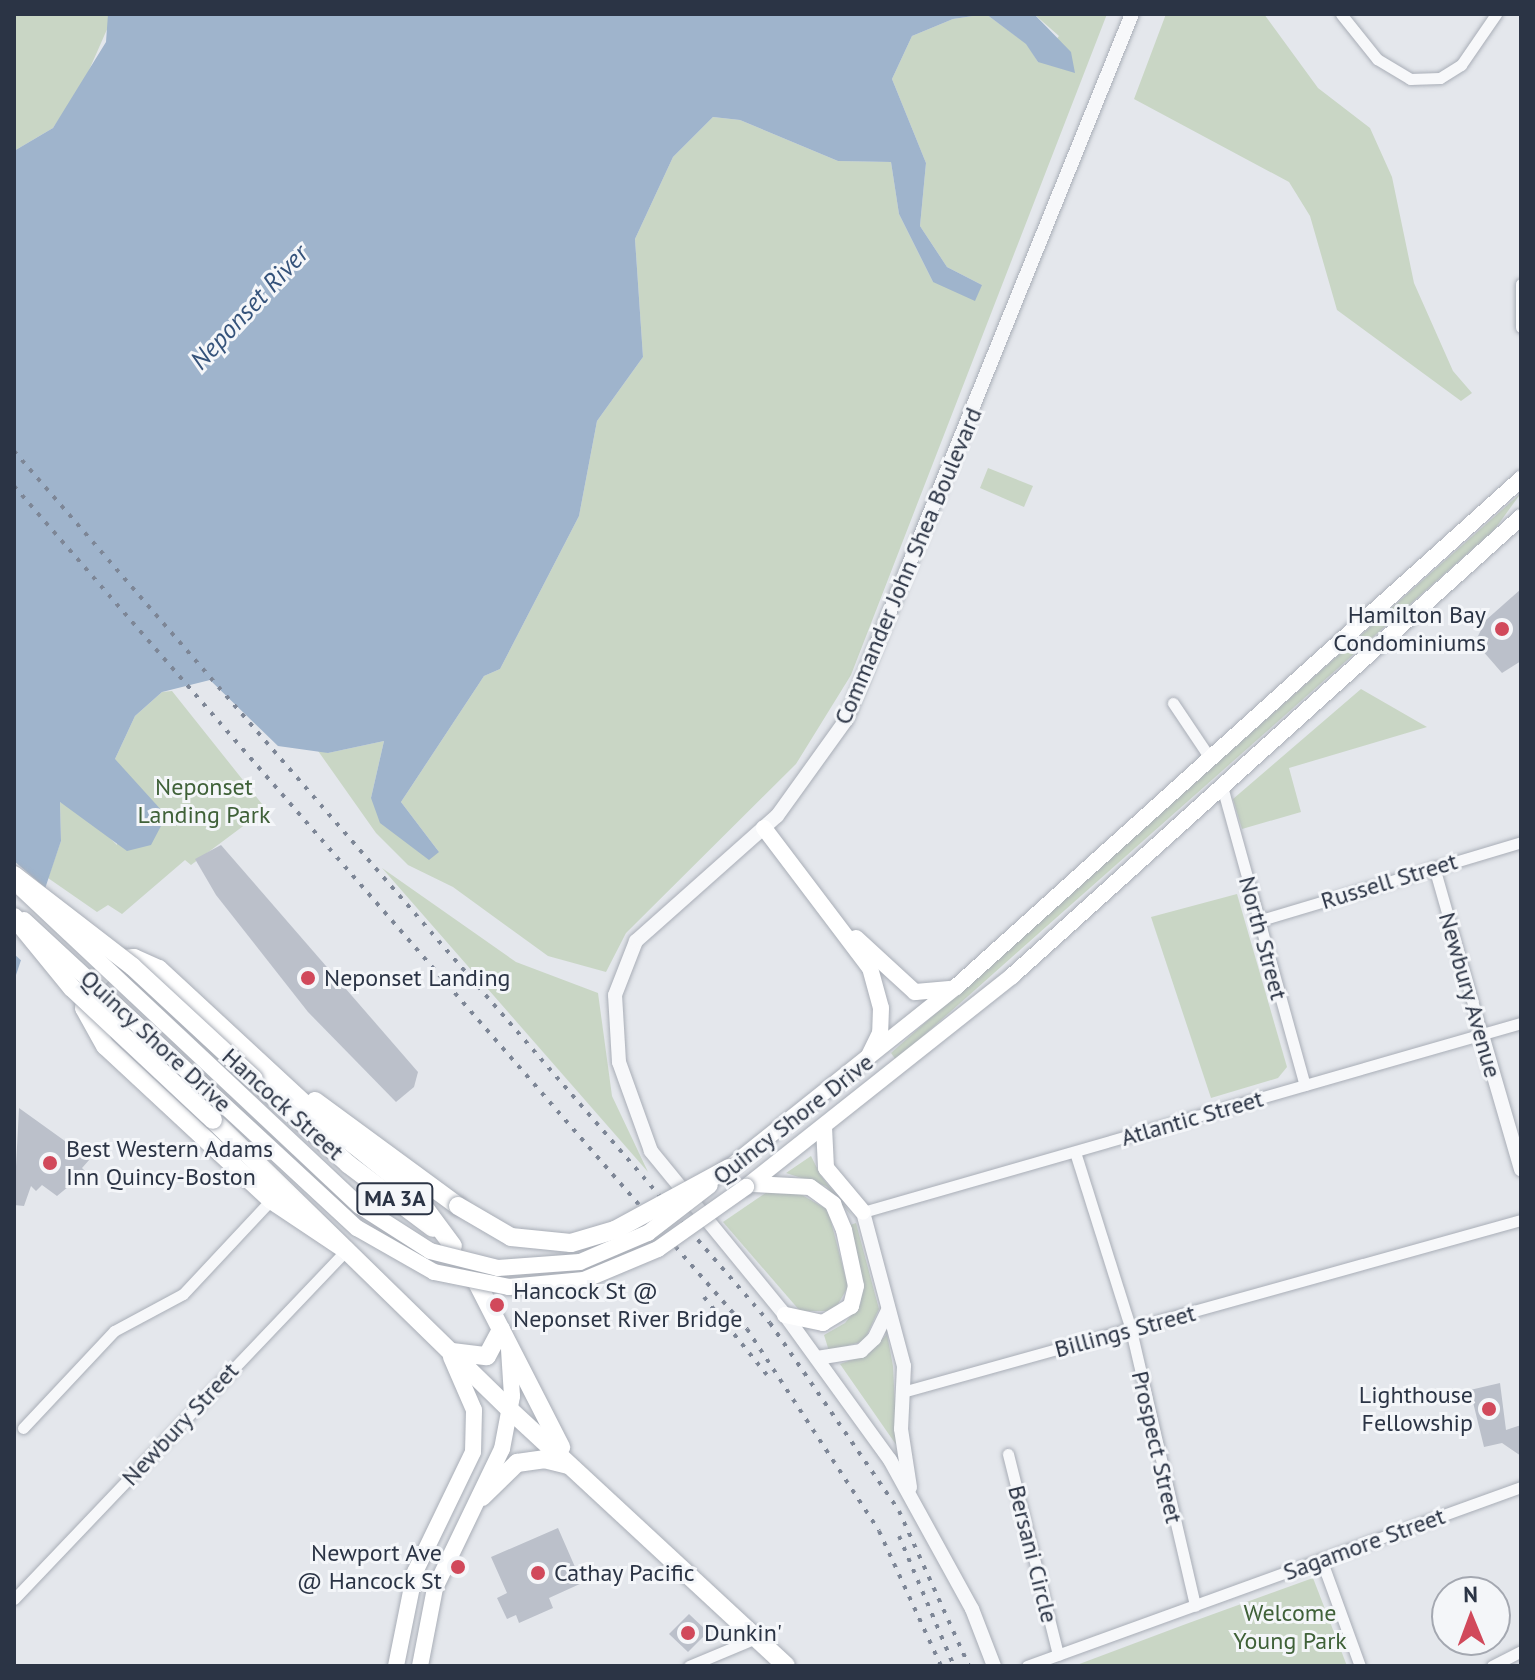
<!DOCTYPE html>
<html>
<head>
<meta charset="utf-8">
<style>
	body { margin:0 }
	#map { position:relative; width:1535px; height:1680px; overflow:hidden; background:#e4e7ec; font-family:"PT Sans",sans-serif }
	div>[style] { position:absolute }
	[style*='--x'] { left:calc(var(--x)*1px); top:calc(var(--y)*1px); width:calc(var(--w)*1px); rotate:calc(var(--a)*1deg) }
	.green>* { inset:0; background:#c9d6c5 }
	.water>* { inset:0; background:#9fb4cc }
	.pier>* { inset:0; background:#e4e7ec }
	.building>* { inset:0; background:#bbc0ca }
	.roads { filter:drop-shadow(0 0 2px #a9aeb7) drop-shadow(0 0 2px #a9aeb7) }
	.minor>* { height:11px; margin:-5.5px; padding:0 5.5px; transform-origin:5.5px; border-radius:5.5px; background:#f7f8fa }
	.tertiary>* { height:14px; margin:-7px; padding:0 7px; transform-origin:7px; border-radius:7px; background:#f7f8fa }
	.secondary>* { height:16px; margin:-8px; padding:0 8px; transform-origin:8px; border-radius:8px; background:#fff }
	.primary>* { height:18px; margin:-9px; padding:0 9px; transform-origin:9px; border-radius:9px; background:#fff }
	.rail>* { height:4px; margin-top:-2px; transform-origin:0; background:repeating-linear-gradient(90deg,#7d8696 0 4px,transparent 0 12px) }
	.bridges { filter:drop-shadow(0 0 2px #a9aeb7) drop-shadow(0 0 2px #a9aeb7) }
	.secondary-bridge>* { height:16px; margin:-8px; padding:0 8px; transform-origin:8px; border-radius:8px; background:#fff }
	.primary-bridge>* { height:18px; margin:-9px; padding:0 9px; transform-origin:9px; border-radius:9px; background:#fff }
	.dots>* { width:22px; height:22px; translate:-50% -50%; box-sizing:border-box; border:4px solid #f4f6f9; border-radius:50% }
	span { translate:-50% -50%; white-space:nowrap; text-align:center; line-height:1.15; -webkit-text-stroke:6px #f4f6f9; paint-order:stroke }
	.shield-label span { padding:2px 6px; background:#f4f6f9; border:2px solid; border-radius:6px; -webkit-text-stroke-width:0 }
	.shield-label { font-size:22px; color:#2b3445; font-weight:700 }
	.street-label { font-size:24px; color:#2b3445 }
	.poi-label { font-size:24px; color:#2b3445 }
	.right { translate:-100% -50%; text-align:right }
	.left { translate:0 -50%; text-align:left }
	.park-label { font-size:24px; color:#3f6138 }
	.water-label { font-size:26px; color:#34527a; font-style:italic }
	.frame { position:absolute; inset:0; border:16px solid #2b3445; pointer-events:none }
	.north { position:absolute; left:1431px; top:1576px; width:80px; height:80px; box-sizing:border-box; background:#f4f6f9; border:2px solid #a4a8b1; border-radius:50%; rotate:359deg; font-size:22px; font-weight:700; line-height:32px; text-align:center; color:#2b3445 }
	.north::after { content:''; display:block; margin:auto; width:28px; height:36px; background:#d1495b; clip-path:polygon(50% 0,100% 100%,50% 72%,0 100%) }
</style>
</head>
<body>
<div id="map">
	<div class="green">
		<i style="clip-path:polygon(14px 14px,108px 14px,108px 27px,83px 84px,53px 128px,14px 151px)"></i>
		<i style="clip-path:polygon(986px 14px,1027px 44px,1038px 62px,1059px 36px,1034px 14px,1107px 14px,851px 675px,796px 764px,626px 933px,606px 972px,548px 956px,453px 887px,408px 865px,376px 833px,316px 748px,328px 753px,384px 741px,371px 798px,439px 852px,401px 802px,484px 676px,500px 669px,579px 516px,597px 421px,643px 357px,635px 239px,673px 157px,713px 117px,740px 120px,838px 161px,891px 162px,899px 214px,933px 282px,982px 285px,947px 267px,920px 226px,926px 163px,892px 79px,912px 36px,953px 19px)"></i>
		<i style="clip-path:polygon(1166px 14px,1264px 14px,1318px 88px,1370px 128px,1392px 177px,1414px 283px,1453px 371px,1472px 393px,1461px 401px,1337px 310px,1310px 216px,1289px 182px,1134px 99px)"></i>
		<i style="clip-path:polygon(988px 468px,1033px 486px,1024px 507px,980px 488px)"></i>
		<i style="clip-path:polygon(1521px 493px,1495px 529px,896px 1060px,891px 1053px)"></i>
		<i style="clip-path:polygon(1361px 689px,1427px 727px,1289px 768px,1301px 812px,1242px 829px,1233px 799px)"></i>
		<i style="clip-path:polygon(172px 691px,266px 809px,191px 865px,185px 860px,122px 914px,108px 905px,97px 912px,48px 878px,61px 841px,60px 802px,92px 820px,117px 845px,115px 759px,135px 716px,162px 692px)"></i>
		<i style="clip-path:polygon(382px 868px,516px 962px,598px 993px,612px 1096px,648px 1172px)"></i>
		<i style="clip-path:polygon(1237px 894px,1287px 1067px,1278px 1078px,1211px 1098px,1151px 917px)"></i>
		<i style="clip-path:polygon(811px 1156px,821px 1176px,854px 1218px,826px 1186px,786px 1173px)"></i>
		<i style="clip-path:polygon(767px 1192px,797px 1192px,828px 1210px,848px 1287px,834px 1311px,800px 1311px,723px 1222px)"></i>
		<i style="clip-path:polygon(856px 1223px,879px 1309px,864px 1341px,829px 1351px,824px 1335px,845px 1323px,861px 1303px,850px 1225px)"></i>
		<i style="clip-path:polygon(887px 1334px,893px 1366px,897px 1446px,840px 1364px,868px 1354px)"></i>
		<i style="clip-path:polygon(1313px 1578px,1347px 1666px,1074px 1666px,1186px 1624px)"></i>
	</div>
	<div class="water">
		<i style="clip-path:polygon(108px 14px,1034px 14px,1071px 52px,1075px 73px,1038px 62px,1026px 44px,986px 14px,953px 19px,912px 36px,892px 79px,926px 163px,920px 226px,947px 267px,982px 285px,975px 301px,933px 282px,899px 214px,891px 162px,838px 161px,740px 120px,713px 117px,673px 157px,635px 239px,643px 357px,597px 421px,579px 516px,500px 669px,484px 676px,401px 802px,439px 852px,429px 860px,380px 823px,371px 798px,384px 741px,328px 753px,278px 746px,210px 680px,162px 692px,135px 716px,115px 759px,163px 812px,161px 826px,151px 845px,127px 851px,60px 802px,61px 841px,16px 975px,14px 1001px,14px 151px,53px 128px,106px 42px)"></i>
	</div>
	<div class="pier">
		<i style="clip-path:polygon(14px 861px,48px 890px,24px 963px,14px 954px)"></i>
	</div>
	<div class="building">
		<i style="clip-path:polygon(1521px 589px,1521px 661px,1502px 673px,1475px 642px,1486px 620px)"></i>
		<i style="clip-path:polygon(221px 845px,418px 1072px,414px 1087px,396px 1102px,308px 1012px,216px 895px,195px 859px)"></i>
		<i style="clip-path:polygon(19px 1108px,90px 1159px,82px 1168px,86px 1172px,57px 1196px,42px 1185px,36px 1191px,31px 1186px,24px 1206px,14px 1205px)"></i>
		<i style="clip-path:polygon(1500px 1383px,1506px 1430px,1521px 1425px,1521px 1456px,1502px 1443px,1484px 1447px,1470px 1390px)"></i>
		<i style="clip-path:polygon(558px 1528px,582px 1583px,549px 1598px,553px 1608px,519px 1623px,516px 1615px,507px 1619px,497px 1598px,507px 1593px,491px 1557px)"></i>
		<i style="clip-path:polygon(689px 1614px,708px 1632px,688px 1652px,669px 1634px)"></i>
	</div>
	<div class="roads">
		<div class="minor">
			<i style="--x:1341;--y:14;--w:58;--a:51.3"></i>
			<i style="--x:1377;--y:59;--w:39;--a:31"></i>
			<i style="--x:1410;--y:79;--w:30;--a:-2"></i>
			<i style="--x:1440;--y:78;--w:25;--a:-32"></i>
			<i style="--x:1461;--y:65;--w:62;--a:-55.5"></i>
			<i style="--x:1521;--y:284;--w:43;--a:90"></i>
			<i style="--x:1173;--y:703;--w:66;--a:56.1"></i>
			<i style="--x:1223;--y:790;--w:306;--a:74.5"></i>
			<i style="--x:1434;--y:867;--w:175;--a:74.1"></i>
			<i style="--x:1258;--y:921;--w:275;--a:-16.7"></i>
			<i style="--x:1075;--y:1152;--w:187;--a:72.5"></i>
			<i style="--x:1131;--y:1330;--w:283;--a:76.9"></i>
			<i style="--x:863;--y:1212;--w:685;--a:-16.03"></i>
			<i style="--x:906;--y:1391;--w:638;--a:-15.54"></i>
			<i style="--x:23;--y:1428;--w:133;--a:-46.8"></i>
			<i style="--x:114;--y:1331;--w:78;--a:-28.2"></i>
			<i style="--x:183;--y:1294;--w:129;--a:-46.9"></i>
			<i style="--x:1008;--y:1454;--w:207;--a:76"></i>
			<i style="--x:1321;--y:1559;--w:114;--a:70"></i>
			<i style="--x:14;--y:1599;--w:482;--a:-46.4"></i>
			<i style="--x:689;--y:1666;--w:73;--a:-22.7"></i>
			<i style="--x:1027;--y:1666;--w:525;--a:-19.92"></i>
			<i style="--x:1492;--y:1666;--w:33;--a:-27"></i>
		</div>
		<div class="tertiary">
			<i style="--x:1482;--y:1035;--w:140;--a:73.8"></i>
			<i style="--x:863;--y:1212;--w:159;--a:75.1"></i>
			<i style="--x:904;--y:1366;--w:63;--a:92.7"></i>
			<i style="--x:901;--y:1429;--w:59;--a:81.2"></i>
			<i style="--x:817;--y:1358;--w:45;--a:-9"></i>
			<i style="--x:861;--y:1351;--w:18;--a:-43"></i>
			<i style="--x:874;--y:1339;--w:32;--a:-64"></i>
			<i style="--x:994;--y:1666;--w:61;--a:-111.1"></i>
			<i style="--x:972;--y:1609;--w:170;--a:-118.8"></i>
			<i style="--x:890;--y:1460;--w:179;--a:-125.9"></i>
			<i style="--x:785;--y:1315;--w:212;--a:-129.3"></i>
			<i style="--x:651;--y:1151;--w:95;--a:-109.8"></i>
			<i style="--x:619;--y:1062;--w:67;--a:-93.4"></i>
			<i style="--x:615;--y:995;--w:58;--a:-68.7"></i>
			<i style="--x:636;--y:941;--w:188;--a:-41.6"></i>
			<i style="--x:777;--y:816;--w:118;--a:-54.3"></i>
			<i style="--x:846;--y:720;--w:762;--a:-67.95"></i>
		</div>
		<div class="secondary">
			<i style="--x:764;--y:828;--w:176;--a:52.9"></i>
			<i style="--x:870;--y:968;--w:41;--a:74.6"></i>
			<i style="--x:881;--y:1008;--w:25;--a:92"></i>
			<i style="--x:880;--y:1033;--w:28;--a:116"></i>
			<i style="--x:856;--y:938;--w:80;--a:42.5"></i>
			<i style="--x:915;--y:992;--w:35;--a:-5"></i>
			<i style="--x:824;--y:1127;--w:41;--a:87.2"></i>
			<i style="--x:826;--y:1168;--w:57;--a:49.9"></i>
			<i style="--x:729;--y:1168;--w:290;--a:-38.6"></i>
			<i style="--x:956;--y:987;--w:760;--a:-41.96"></i>
			<i style="--x:753;--y:1184;--w:57;--a:3"></i>
			<i style="--x:810;--y:1187;--w:29;--a:36"></i>
			<i style="--x:833;--y:1204;--w:28;--a:67"></i>
			<i style="--x:844;--y:1230;--w:57;--a:77.9"></i>
			<i style="--x:856;--y:1286;--w:21;--a:104"></i>
			<i style="--x:851;--y:1306;--w:33;--a:149"></i>
			<i style="--x:823;--y:1323;--w:39;--a:-168"></i>
			<i style="--x:746;--y:1187;--w:340;--a:-38.4"></i>
			<i style="--x:1012;--y:976;--w:685;--a:-42.04"></i>
			<i style="--x:396;--y:1666;--w:96;--a:-78.6"></i>
			<i style="--x:415;--y:1572;--w:133;--a:-64.2"></i>
			<i style="--x:473;--y:1452;--w:42;--a:-88.6"></i>
			<i style="--x:474;--y:1410;--w:58;--a:-113.5"></i>
			<i style="--x:420;--y:1666;--w:79;--a:-79.1"></i>
			<i style="--x:435;--y:1588;--w:154;--a:-64.3"></i>
			<i style="--x:502;--y:1449;--w:54;--a:-79.3"></i>
			<i style="--x:512;--y:1396;--w:46;--a:-93.7"></i>
		</div>
		<div class="primary">
			<i style="--x:254;--y:1079;--w:127;--a:42.1"></i>
			<i style="--x:348;--y:1164;--w:106;--a:37"></i>
			<i style="--x:315;--y:1101;--w:177;--a:36.3"></i>
			<i style="--x:213;--y:1120;--w:415;--a:44.3"></i>
			<i style="--x:510;--y:1410;--w:376;--a:42.8"></i>
			<i style="--x:346;--y:1250;--w:90;--a:-146.3"></i>
			<i style="--x:271;--y:1200;--w:226;--a:-137.1"></i>
			<i style="--x:105;--y:1046;--w:43;--a:-118.9"></i>
			<i style="--x:84;--y:1008;--w:21;--a:-73"></i>
			<i style="--x:90;--y:988;--w:38;--a:-48"></i>
			<i style="--x:115;--y:960;--w:19;--a:-6"></i>
			<i style="--x:134;--y:958;--w:27;--a:24"></i>
			<i style="--x:159;--y:969;--w:217;--a:42.8"></i>
			<i style="--x:318;--y:1116;--w:122;--a:38.7"></i>
			<i style="--x:413;--y:1192;--w:67;--a:53.5"></i>
			<i style="--x:471;--y:1271;--w:198;--a:62.9"></i>
			<i style="--x:452;--y:1352;--w:35;--a:7"></i>
			<i style="--x:487;--y:1356;--w:30;--a:-62"></i>
			<i style="--x:482;--y:1497;--w:49;--a:-44.2"></i>
			<i style="--x:517;--y:1463;--w:27;--a:-8"></i>
			<i style="--x:544;--y:1459;--w:25;--a:14"></i>
		</div>
	</div>
	<div class="rail">
		<i style="--x:14;--y:451;--w:1154;--a:49.08"></i>
		<i style="--x:770;--y:1323;--w:228;--a:55.5"></i>
		<i style="--x:899;--y:1511;--w:170;--a:65.7"></i>
		<i style="--x:14;--y:486;--w:1117;--a:48.99"></i>
		<i style="--x:747;--y:1329;--w:241;--a:56.8"></i>
		<i style="--x:879;--y:1531;--w:149;--a:65.3"></i>
		<i style="--x:704;--y:1297;--w:100;--a:51.1"></i>
		<i style="--x:899;--y:1536;--w:141;--a:67.1"></i>
	</div>
	<div class="bridges">
		<div class="secondary-bridge">
			<i style="--x:22;--y:889;--w:463;--a:43.2"></i>
			<i style="--x:360;--y:1206;--w:83;--a:32.7"></i>
			<i style="--x:430;--y:1251;--w:70;--a:14"></i>
			<i style="--x:498;--y:1268;--w:82;--a:-4.2"></i>
			<i style="--x:580;--y:1262;--w:74;--a:-23.1"></i>
			<i style="--x:648;--y:1233;--w:78;--a:-37.7"></i>
			<i style="--x:24;--y:920;--w:454;--a:42.8"></i>
			<i style="--x:357;--y:1228;--w:89;--a:29.7"></i>
			<i style="--x:434;--y:1272;--w:76;--a:11.3"></i>
			<i style="--x:509;--y:1287;--w:75;--a:-5.3"></i>
			<i style="--x:584;--y:1280;--w:80;--a:-22.7"></i>
			<i style="--x:658;--y:1249;--w:108;--a:-35.2"></i>
		</div>
		<div class="primary-bridge">
			<i style="--x:14;--y:875;--w:150;--a:37.7"></i>
			<i style="--x:133;--y:967;--w:165;--a:42.8"></i>
			<i style="--x:14;--y:917;--w:92;--a:50.8"></i>
			<i style="--x:72;--y:988;--w:193;--a:43.1"></i>
			<i style="--x:458;--y:1206;--w:61;--a:30.3"></i>
			<i style="--x:511;--y:1237;--w:60;--a:5.7"></i>
			<i style="--x:571;--y:1243;--w:46;--a:-16.5"></i>
			<i style="--x:615;--y:1230;--w:130;--a:-28.5"></i>
		</div>
	</div>
	<div class="dots">
		<i style="left:1502px;top:629px;background:#d1495b"></i>
		<i style="left:308px;top:978px;background:#d1495b"></i>
		<i style="left:50px;top:1163px;background:#d1495b"></i>
		<i style="left:497px;top:1305px;background:#d1495b"></i>
		<i style="left:1489px;top:1409px;background:#d1495b"></i>
		<i style="left:458px;top:1567px;background:#d1495b"></i>
		<i style="left:538px;top:1573px;background:#d1495b"></i>
		<i style="left:688px;top:1633px;background:#d1495b"></i>
	</div>
	<div class="shield-label">
		<span style="left:395px;top:1199px">MA 3A</span>
	</div>
	<div class="street-label">
		<span style="left:908px;top:566px;rotate:-67deg">Commander John Shea Boulevard</span>
		<span style="left:1389px;top:881px;rotate:-17deg">Russell Street</span>
		<span style="left:1263px;top:938px;rotate:75deg">North Street</span>
		<span style="left:1470px;top:995px;rotate:74deg">Newbury Avenue</span>
		<span style="left:156px;top:1041px;rotate:43deg">Quincy Shore Drive</span>
		<span style="left:283px;top:1104px;rotate:42deg">Hancock Street</span>
		<span style="left:1192px;top:1118px;rotate:-16deg">Atlantic Street</span>
		<span style="left:793px;top:1119px;rotate:-38deg">Quincy Shore Drive</span>
		<span style="left:1125px;top:1331px;rotate:-15deg">Billings Street</span>
		<span style="left:180px;top:1424px;rotate:-47deg">Newbury Street</span>
		<span style="left:1157px;top:1447px;rotate:77deg">Prospect Street</span>
		<span style="left:1364px;top:1544px;rotate:-20deg">Sagamore Street</span>
		<span style="left:1033px;top:1554px;rotate:76deg">Bersani Circle</span>
	</div>
	<div class="poi-label">
		<span class="right" style="left:1486px;top:629px">Hamilton Bay<br>Condominiums</span>
		<span class="left" style="left:324px;top:978px">Neponset Landing</span>
		<span class="left" style="left:66px;top:1163px">Best Western Adams<br>Inn Quincy-Boston</span>
		<span class="left" style="left:513px;top:1305px">Hancock St @<br>Neponset River Bridge</span>
		<span class="right" style="left:1473px;top:1409px">Lighthouse<br>Fellowship</span>
		<span class="right" style="left:442px;top:1567px">Newport Ave<br>@ Hancock St</span>
		<span class="left" style="left:554px;top:1573px">Cathay Pacific</span>
		<span class="left" style="left:704px;top:1633px">Dunkin'</span>
	</div>
	<div class="park-label">
		<span style="left:204px;top:801px">Neponset<br>Landing Park</span>
		<span style="left:1290px;top:1627px">Welcome<br>Young Park</span>
	</div>
	<div class="water-label">
		<span style="left:249px;top:307px;rotate:-47deg">Neponset River</span>
	</div>
	<div class="frame"></div>
	<div class="north">N</div>
</div>
</body>
</html>
